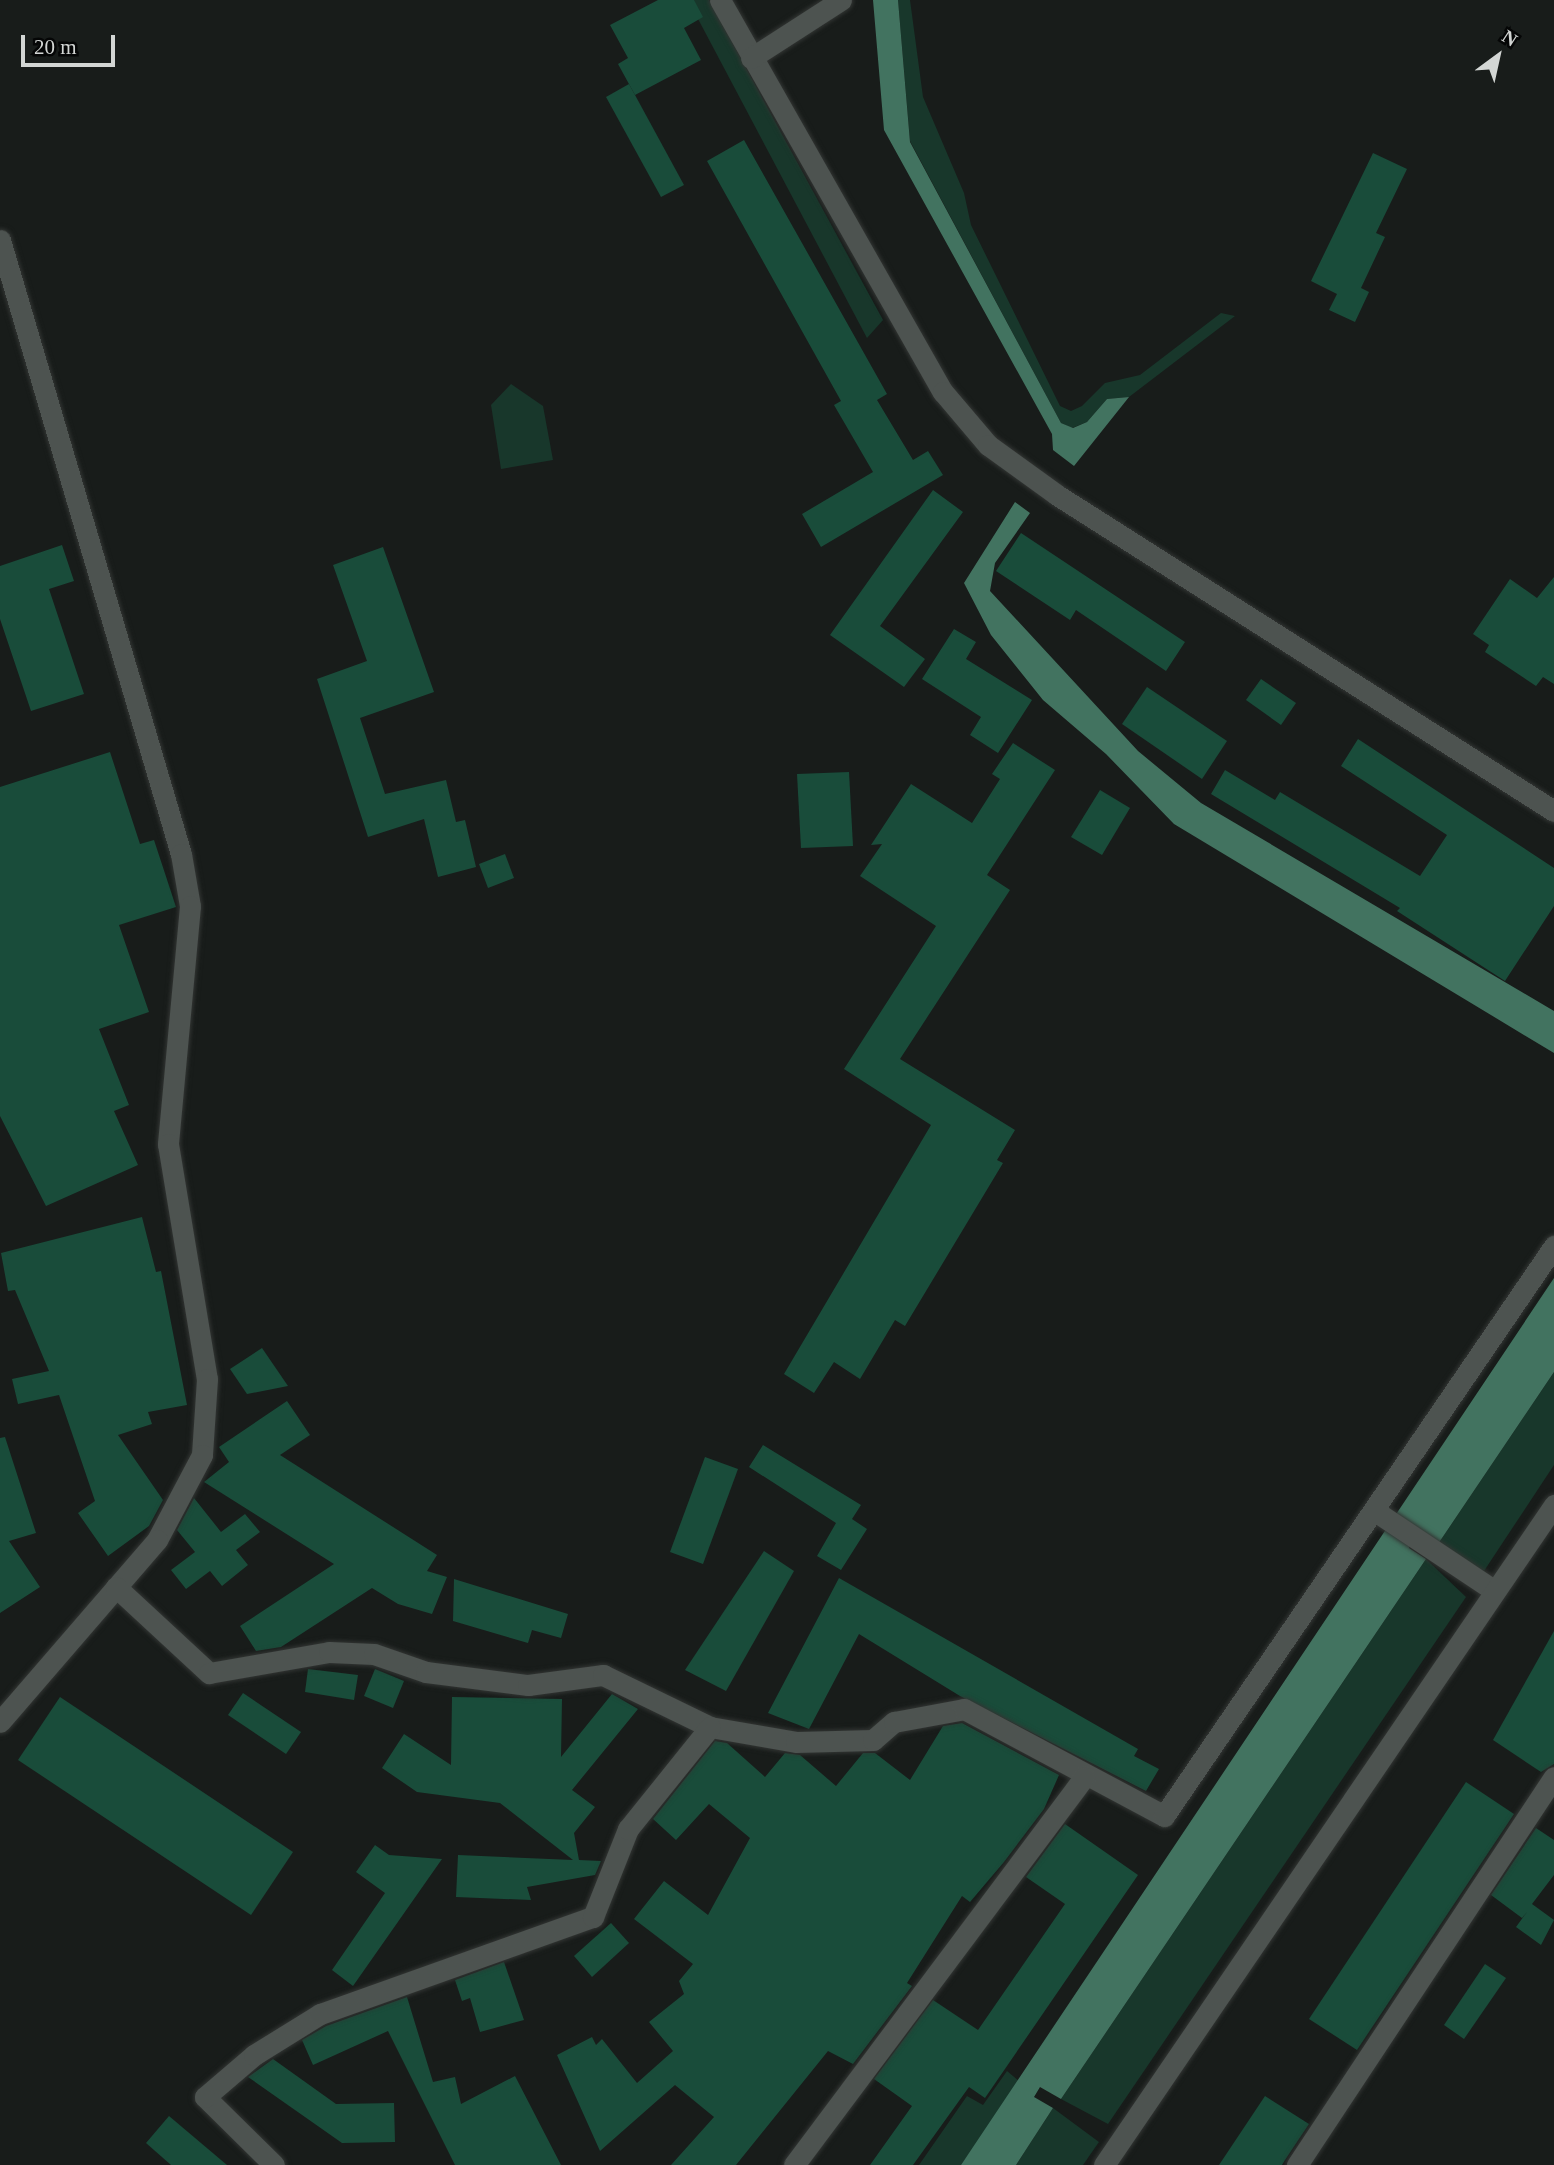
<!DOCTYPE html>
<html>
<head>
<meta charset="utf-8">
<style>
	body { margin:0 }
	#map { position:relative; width:1554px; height:2165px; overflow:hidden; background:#181c1a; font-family:Georgia,serif }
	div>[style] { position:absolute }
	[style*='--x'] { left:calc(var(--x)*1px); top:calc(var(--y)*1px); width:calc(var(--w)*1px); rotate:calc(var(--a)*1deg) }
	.green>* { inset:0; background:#18372b }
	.water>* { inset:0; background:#427360 }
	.building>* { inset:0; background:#194c3a }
	.roads { filter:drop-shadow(0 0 2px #323533) drop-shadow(0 0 2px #323533) }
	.minor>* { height:21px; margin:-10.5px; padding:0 10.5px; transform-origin:10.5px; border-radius:10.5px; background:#4d5350 }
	span { translate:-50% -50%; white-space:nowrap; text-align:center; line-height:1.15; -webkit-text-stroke:6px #050606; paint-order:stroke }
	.north { position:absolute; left:1463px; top:21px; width:70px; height:70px; -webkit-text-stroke:5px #050606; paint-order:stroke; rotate:33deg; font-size:19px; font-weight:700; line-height:28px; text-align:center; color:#d3d6d4 }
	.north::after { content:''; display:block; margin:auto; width:24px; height:32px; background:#d3d6d4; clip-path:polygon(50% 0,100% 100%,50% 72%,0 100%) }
	.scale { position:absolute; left:21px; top:35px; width:94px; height:32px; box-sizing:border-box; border:4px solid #d3d6d4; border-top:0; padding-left:9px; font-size:21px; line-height:24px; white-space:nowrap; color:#d3d6d4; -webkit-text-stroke:5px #050606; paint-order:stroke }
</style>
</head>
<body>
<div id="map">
	<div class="green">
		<i style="clip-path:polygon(688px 0,709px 0,883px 320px,867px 338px)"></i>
		<i style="clip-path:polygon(898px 0,910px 0,923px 97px,964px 193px,971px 225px,1060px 406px,1071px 411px,1082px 406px,1105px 383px,1140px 375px,1221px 313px,1235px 316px,1129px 397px,1107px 399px,1087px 422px,1072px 428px,1061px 423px,910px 141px)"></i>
		<i style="clip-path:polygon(511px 384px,543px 406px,553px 460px,501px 469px,491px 405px)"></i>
		<i style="clip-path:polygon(1554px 1372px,1554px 1465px,1484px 1571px,1438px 1544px)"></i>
		<i style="clip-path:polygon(1426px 1559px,1466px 1597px,1108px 2124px,1061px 2099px)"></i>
		<i style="clip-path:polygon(1007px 2071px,1020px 2082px,961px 2165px,919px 2165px,967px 2096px,983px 2105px)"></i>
		<i style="clip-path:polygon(1053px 2108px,1099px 2142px,1083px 2165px,1016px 2165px)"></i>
	</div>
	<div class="water">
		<i style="clip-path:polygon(873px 0,898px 0,910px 142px,1061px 423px,1073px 428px,1087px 422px,1107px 399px,1129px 397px,1074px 466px,1053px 450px,1052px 434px,884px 130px)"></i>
		<i style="clip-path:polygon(1015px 502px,1030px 513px,995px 563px,990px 591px,1138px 751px,1201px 803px,1554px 1011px,1554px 1053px,1174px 824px,1106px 754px,1043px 700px,991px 635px,964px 583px)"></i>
		<i style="clip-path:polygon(1554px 1278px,1554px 1372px,1438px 1544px,1415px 1530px,1409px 1548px,1426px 1559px,1061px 2099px,1040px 2087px,1034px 2097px,1053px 2108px,1016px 2165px,961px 2165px)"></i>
	</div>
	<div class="building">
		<i style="clip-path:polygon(658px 0,694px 0,703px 17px,684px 28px,701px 60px,635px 95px,618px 64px,628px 58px,610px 25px)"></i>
		<i style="clip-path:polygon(629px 84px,684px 185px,661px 197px,606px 97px)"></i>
		<i style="clip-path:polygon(744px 140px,887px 394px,877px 400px,913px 460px,928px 451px,943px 475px,821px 547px,802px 514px,873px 472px,834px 405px,841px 401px,707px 161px)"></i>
		<i style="clip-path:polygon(1373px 153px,1407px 169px,1376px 233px,1385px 237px,1361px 288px,1369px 292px,1355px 322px,1329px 310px,1337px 294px,1311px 281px)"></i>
		<i style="clip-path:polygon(933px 490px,963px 512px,880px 626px,925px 659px,904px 687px,830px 635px)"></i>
		<i style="clip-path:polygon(1021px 533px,1185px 642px,1166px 671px,1076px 610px,1070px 620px,996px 571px)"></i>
		<i style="clip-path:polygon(62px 545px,74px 581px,49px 589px,84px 694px,31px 711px,0 619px,0 566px)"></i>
		<i style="clip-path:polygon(383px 547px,434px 692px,360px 718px,385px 794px,446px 780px,456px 822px,465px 820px,476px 867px,438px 877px,424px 819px,368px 837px,317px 679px,367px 661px,333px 565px)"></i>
		<i style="clip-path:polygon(1554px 577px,1554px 684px,1543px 677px,1536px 686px,1485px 652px,1489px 645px,1473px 634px,1510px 579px,1537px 598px)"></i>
		<i style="clip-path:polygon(954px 629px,976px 642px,966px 659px,1032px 700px,998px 753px,970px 735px,981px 717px,922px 679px)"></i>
		<i style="clip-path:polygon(1261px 679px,1296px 703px,1281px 725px,1246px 700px)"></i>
		<i style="clip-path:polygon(1147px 687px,1227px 741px,1202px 779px,1122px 724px)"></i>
		<i style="clip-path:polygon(1358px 739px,1554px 868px,1554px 906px,1505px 981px,1397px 911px,1400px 908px,1211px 794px,1225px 770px,1275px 800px,1280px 792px,1420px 876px,1447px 835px,1341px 766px)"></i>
		<i style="clip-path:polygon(1013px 743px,1055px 770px,987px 875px,1010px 890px,900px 1059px,1015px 1130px,997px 1160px,1003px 1163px,905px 1326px,895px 1320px,860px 1379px,834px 1362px,814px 1393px,784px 1374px,931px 1125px,844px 1069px,936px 926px,860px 876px,882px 844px,871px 845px,911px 784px,972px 823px,1000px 779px,992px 774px)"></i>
		<i style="clip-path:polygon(110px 752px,140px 844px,154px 840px,176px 907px,119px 925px,149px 1012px,99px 1029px,129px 1105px,114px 1111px,138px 1165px,46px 1206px,0 1116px,0 787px)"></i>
		<i style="clip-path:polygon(849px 772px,853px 846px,801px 848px,797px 774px)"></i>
		<i style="clip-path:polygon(1100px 790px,1130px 808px,1102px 855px,1071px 837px)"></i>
		<i style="clip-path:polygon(505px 854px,514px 878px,488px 888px,479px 864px)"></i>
		<i style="clip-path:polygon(142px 1217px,156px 1272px,161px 1271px,187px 1405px,148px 1412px,152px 1424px,118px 1435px,163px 1500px,149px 1526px,108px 1556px,78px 1513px,95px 1501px,59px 1395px,18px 1404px,12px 1379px,49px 1371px,15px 1290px,8px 1291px,1px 1253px)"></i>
		<i style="clip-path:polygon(262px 1348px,288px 1386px,247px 1394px,230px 1369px)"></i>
		<i style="clip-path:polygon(287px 1401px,310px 1435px,280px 1455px,437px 1555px,427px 1571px,447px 1577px,432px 1614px,398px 1604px,372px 1588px,281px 1647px,256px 1651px,240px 1626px,334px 1564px,204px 1482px,229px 1462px,219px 1447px)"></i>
		<i style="clip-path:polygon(5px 1437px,36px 1533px,9px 1541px,40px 1587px,0 1613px,0 1438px)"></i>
		<i style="clip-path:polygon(763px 1445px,861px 1505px,852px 1519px,867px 1529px,841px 1570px,817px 1556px,836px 1523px,749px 1467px)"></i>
		<i style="clip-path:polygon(705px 1457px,738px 1469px,703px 1564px,670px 1552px)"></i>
		<i style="clip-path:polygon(194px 1498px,221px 1532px,245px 1514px,260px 1532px,236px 1550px,248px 1565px,222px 1586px,210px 1571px,186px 1589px,171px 1570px,195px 1552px,177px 1530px)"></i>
		<i style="clip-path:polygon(764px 1551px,794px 1571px,726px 1691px,685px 1670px)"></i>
		<i style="clip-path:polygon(839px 1578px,1138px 1749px,1134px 1756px,1159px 1769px,1146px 1791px,960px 1696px,859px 1634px,809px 1729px,768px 1713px)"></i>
		<i style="clip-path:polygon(454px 1579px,568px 1614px,561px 1638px,532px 1630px,528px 1643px,453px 1621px)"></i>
		<i style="clip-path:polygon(1554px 1631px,1554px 1764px,1541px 1772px,1493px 1740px)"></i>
		<i style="clip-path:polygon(308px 1669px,358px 1675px,354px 1700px,305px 1692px)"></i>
		<i style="clip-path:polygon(375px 1669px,404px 1681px,393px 1708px,364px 1696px)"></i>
		<i style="clip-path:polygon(243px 1693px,301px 1732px,286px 1754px,228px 1715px)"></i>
		<i style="clip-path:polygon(612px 1694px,638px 1709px,572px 1790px,595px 1807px,574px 1833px,579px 1860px,601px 1861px,595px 1875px,527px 1887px,531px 1900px,456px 1897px,458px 1855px,573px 1860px,500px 1803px,417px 1792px,382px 1768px,404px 1734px,451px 1765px,452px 1697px,562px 1699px,561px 1757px)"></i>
		<i style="clip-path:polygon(60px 1697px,293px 1852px,251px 1915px,18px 1760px)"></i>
		<i style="clip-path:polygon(962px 1723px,1059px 1775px,1044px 1809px,1004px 1862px,970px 1902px,962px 1896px,907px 1983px,912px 1986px,853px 2064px,828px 2051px,736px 2165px,671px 2165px,714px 2117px,675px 2085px,600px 2151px,557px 2055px,592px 2037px,596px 2045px,602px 2039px,637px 2083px,673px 2051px,649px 2022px,684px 1994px,679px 1981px,693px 1964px,634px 1919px,664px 1881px,708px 1915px,750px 1838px,709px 1804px,676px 1840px,653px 1819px,715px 1741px,727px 1743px,765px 1777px,785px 1753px,800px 1755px,836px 1786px,863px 1753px,875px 1753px,910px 1780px,943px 1726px)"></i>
		<i style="clip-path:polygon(1466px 1782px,1514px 1814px,1357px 2050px,1309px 2019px)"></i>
		<i style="clip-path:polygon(1065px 1824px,1138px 1875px,985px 2098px,969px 2087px,913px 2165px,870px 2165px,912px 2106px,874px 2079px,933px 2000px,978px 2030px,1065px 1904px,1026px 1877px)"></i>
		<i style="clip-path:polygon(1536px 1828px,1554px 1840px,1554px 1875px,1532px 1904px,1554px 1920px,1541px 1945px,1516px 1927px,1527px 1912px,1522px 1918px,1491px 1895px)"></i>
		<i style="clip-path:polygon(375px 1845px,389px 1855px,442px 1859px,353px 1986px,332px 1970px,385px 1893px,356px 1872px)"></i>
		<i style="clip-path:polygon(611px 1923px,629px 1943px,592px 1977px,574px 1956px)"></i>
		<i style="clip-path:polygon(504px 1962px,524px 2020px,480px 2032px,470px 1998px,462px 2001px,455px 1980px)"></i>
		<i style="clip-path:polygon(1485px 1964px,1506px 1978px,1464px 2039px,1444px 2025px)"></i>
		<i style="clip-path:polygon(407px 1997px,433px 2082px,455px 2077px,461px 2104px,515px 2076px,561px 2165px,455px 2165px,388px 2031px,313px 2065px,302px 2040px,326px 2026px)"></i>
		<i style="clip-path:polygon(273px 2059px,336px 2104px,394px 2103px,395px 2142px,342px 2143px,248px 2077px)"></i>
		<i style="clip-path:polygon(1265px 2096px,1309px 2124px,1285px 2160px,1282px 2165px,1219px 2165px)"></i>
		<i style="clip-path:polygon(169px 2116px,227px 2165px,171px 2165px,146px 2143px)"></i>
	</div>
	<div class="roads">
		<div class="minor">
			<i style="--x:720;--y:0;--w:451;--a:60.4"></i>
			<i style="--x:943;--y:392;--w:70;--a:49.7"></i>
			<i style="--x:988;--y:445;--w:85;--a:35.9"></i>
			<i style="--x:1057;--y:495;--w:589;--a:32.45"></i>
			<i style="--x:751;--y:58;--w:107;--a:-32.8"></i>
			<i style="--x:0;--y:240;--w:640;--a:73.58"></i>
			<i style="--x:181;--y:854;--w:53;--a:80.2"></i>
			<i style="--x:190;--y:906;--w:239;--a:95.3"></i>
			<i style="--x:168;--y:1144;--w:238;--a:80.6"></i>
			<i style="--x:207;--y:1379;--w:76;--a:93.8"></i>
			<i style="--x:202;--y:1455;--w:96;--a:117.9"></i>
			<i style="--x:157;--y:1540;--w:240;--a:130.8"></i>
			<i style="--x:1375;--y:1511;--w:144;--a:33.7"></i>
			<i style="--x:116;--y:1587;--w:127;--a:42.8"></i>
			<i style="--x:209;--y:1673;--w:122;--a:-9.9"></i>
			<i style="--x:329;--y:1652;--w:45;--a:2.5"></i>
			<i style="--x:374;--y:1654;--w:55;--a:19.1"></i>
			<i style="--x:426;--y:1672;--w:103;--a:7.3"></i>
			<i style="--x:528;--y:1685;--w:76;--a:-7.6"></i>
			<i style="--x:603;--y:1675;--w:119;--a:25.9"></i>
			<i style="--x:710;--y:1727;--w:87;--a:9.9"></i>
			<i style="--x:796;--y:1742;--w:77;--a:-1.5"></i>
			<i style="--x:873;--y:1740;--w:28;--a:-41"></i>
			<i style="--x:894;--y:1722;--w:71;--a:-10.5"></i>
			<i style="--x:964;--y:1709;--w:227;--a:28.1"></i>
			<i style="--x:1164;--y:1816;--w:691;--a:-55.62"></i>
			<i style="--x:274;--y:2165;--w:97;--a:-135.4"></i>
			<i style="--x:205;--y:2097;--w:65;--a:-40.6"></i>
			<i style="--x:254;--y:2055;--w:78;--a:-31.8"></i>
			<i style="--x:320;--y:2014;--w:290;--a:-19.6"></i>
			<i style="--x:593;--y:1917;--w:95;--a:-68.3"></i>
			<i style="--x:628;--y:1829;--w:131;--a:-51.2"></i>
			<i style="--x:794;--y:2165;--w:484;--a:-53.2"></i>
			<i style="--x:1104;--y:2165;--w:799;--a:-55.71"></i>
			<i style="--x:1297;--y:2165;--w:465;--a:-56.5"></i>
		</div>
	</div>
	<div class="north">N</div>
	<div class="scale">20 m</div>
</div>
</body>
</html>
